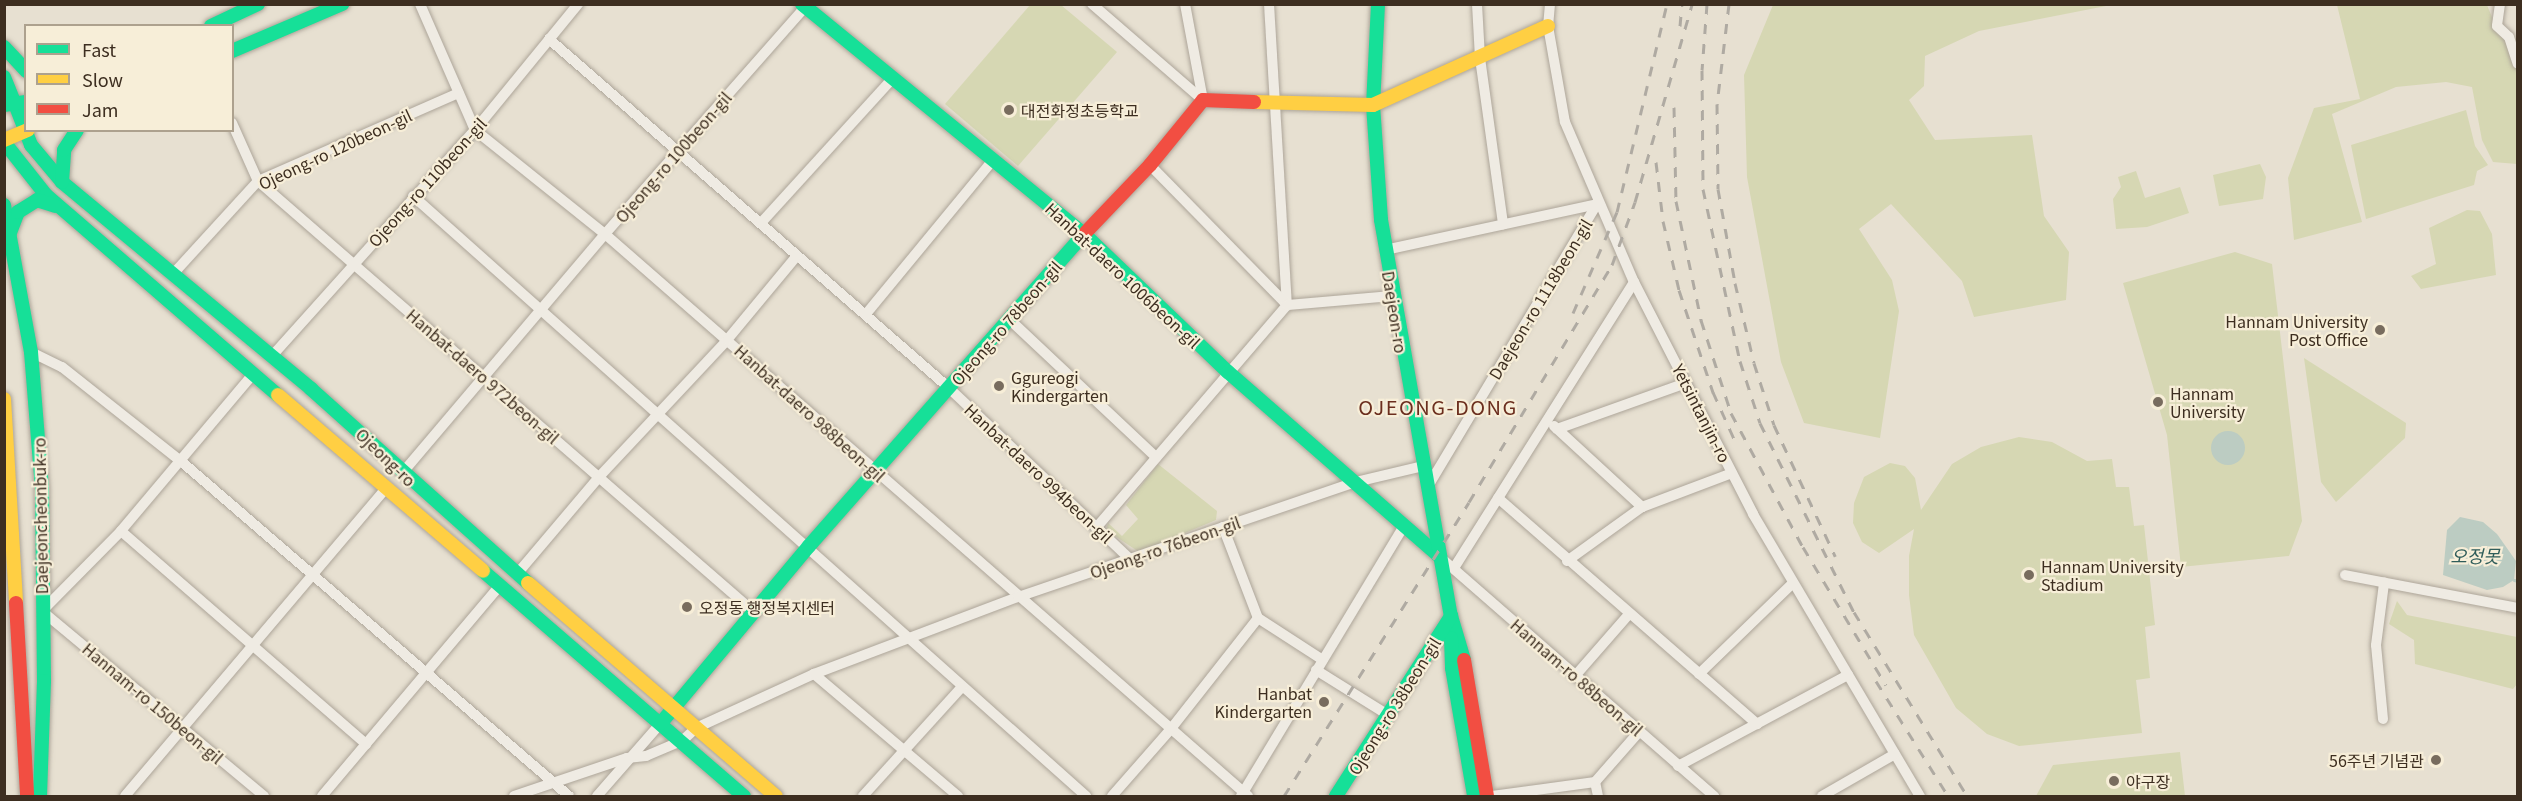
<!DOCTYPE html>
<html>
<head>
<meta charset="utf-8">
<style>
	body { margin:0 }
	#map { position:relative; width:2522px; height:801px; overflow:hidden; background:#e7e0d1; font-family:Georgia,"Noto Sans KR",serif }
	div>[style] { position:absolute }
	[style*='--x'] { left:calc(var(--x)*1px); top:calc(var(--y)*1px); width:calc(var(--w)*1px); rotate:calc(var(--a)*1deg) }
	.green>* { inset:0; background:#d6d7b3 }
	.water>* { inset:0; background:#bcccc2 }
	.round { border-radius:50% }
	.stream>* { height:3px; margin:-1.5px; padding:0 1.5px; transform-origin:1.5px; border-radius:1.5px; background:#bcccc2 }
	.roads { filter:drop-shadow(0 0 2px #ada599) drop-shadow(0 0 2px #ada599) }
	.street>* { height:10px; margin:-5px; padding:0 5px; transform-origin:5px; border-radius:5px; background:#efebe3 }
	.fast>* { height:14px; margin:-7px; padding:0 7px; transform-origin:7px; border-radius:7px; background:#16e098 }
	.slow>* { height:14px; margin:-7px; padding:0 7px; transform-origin:7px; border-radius:7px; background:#ffcf43 }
	.jam>* { height:14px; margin:-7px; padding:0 7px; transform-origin:7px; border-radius:7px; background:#f24e42 }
	.rail>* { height:3px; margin-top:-1.5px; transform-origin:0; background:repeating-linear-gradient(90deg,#afaaa2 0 10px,transparent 0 20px) }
	.dots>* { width:16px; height:16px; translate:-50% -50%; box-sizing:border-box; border:3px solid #f7eed8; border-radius:50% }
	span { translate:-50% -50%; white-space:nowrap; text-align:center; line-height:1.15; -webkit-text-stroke:4.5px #f7eed8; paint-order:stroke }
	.poi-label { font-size:16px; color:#3d2e20 }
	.left { translate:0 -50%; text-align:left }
	.right { translate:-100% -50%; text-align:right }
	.street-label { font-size:16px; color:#3d2e20 }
	.water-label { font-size:18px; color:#2f5d5a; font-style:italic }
	.quarter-label { font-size:20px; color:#6b2e1e; letter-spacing:1.5px }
	.frame { position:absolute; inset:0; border:6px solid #3d2e20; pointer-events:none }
	.legend { position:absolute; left:24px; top:24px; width:210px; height:108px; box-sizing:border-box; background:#f7eed8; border:2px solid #ada18e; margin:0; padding:8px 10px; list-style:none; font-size:18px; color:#3d2e20 }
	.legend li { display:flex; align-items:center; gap:12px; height:30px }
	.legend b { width:30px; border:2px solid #ada18e }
</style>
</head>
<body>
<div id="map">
	<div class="green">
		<i style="clip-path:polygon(1030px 5px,1061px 5px,1117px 52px,1018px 166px,945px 104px)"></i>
		<i style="clip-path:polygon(1773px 5px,2111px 5px,1979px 31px,1925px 56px,1924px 86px,1909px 100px,1935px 140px,2032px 135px,2044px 216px,2069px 252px,2066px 300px,1974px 317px,1962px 281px,1891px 204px,1859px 229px,1892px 280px,1899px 311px,1880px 438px,1804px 423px,1781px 362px,1747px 177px,1744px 75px)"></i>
		<i style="clip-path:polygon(2337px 5px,2487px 5px,2498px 32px,2517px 39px,2517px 164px,2493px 162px,2482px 140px,2472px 87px,2446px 82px,2396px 87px,2332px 114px,2362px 222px,2294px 240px,2288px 178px,2314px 108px,2360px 99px)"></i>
		<i style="clip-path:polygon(2466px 110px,2475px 146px,2488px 165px,2477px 171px,2474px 185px,2366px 219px,2351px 145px)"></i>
		<i style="clip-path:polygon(2260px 164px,2266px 177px,2263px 199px,2219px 206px,2213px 175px)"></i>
		<i style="clip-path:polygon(2136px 171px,2145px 198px,2180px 187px,2189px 213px,2147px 227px,2116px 229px,2113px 199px,2121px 187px,2118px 177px)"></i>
		<i style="clip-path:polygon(2467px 210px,2480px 211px,2492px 234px,2496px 275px,2421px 289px,2411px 276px,2436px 264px,2429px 228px)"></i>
		<i style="clip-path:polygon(2235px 252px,2272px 264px,2302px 521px,2289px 556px,2181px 567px,2167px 435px,2123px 283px)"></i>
		<i style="clip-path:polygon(2304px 358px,2406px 423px,2405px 438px,2336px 502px,2321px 482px)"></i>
		<i style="clip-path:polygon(2019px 437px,2052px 442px,2087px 461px,2112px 459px,2116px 487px,2129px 487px,2134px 526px,2144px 525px,2155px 625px,2145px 627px,2150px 678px,2136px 680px,2142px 733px,2019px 746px,1987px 734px,1956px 708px,1914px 635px,1909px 595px,1909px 556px,1914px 529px,1879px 553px,1862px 542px,1853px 523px,1854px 503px,1864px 477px,1890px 463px,1905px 466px,1915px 478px,1921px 510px,1952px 464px,1981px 447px)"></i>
		<i style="clip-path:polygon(1158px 464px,1217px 511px,1216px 520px,1139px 552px,1106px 530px,1108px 523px,1122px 536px,1138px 519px,1126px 505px)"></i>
		<i style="clip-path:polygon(2397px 601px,2407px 615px,2517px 637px,2517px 684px,2513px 689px,2415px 664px,2414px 640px,2389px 624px)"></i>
		<i style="clip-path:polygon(2180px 752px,2185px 796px,2036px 796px,2053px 765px)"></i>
	</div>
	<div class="water">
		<i class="round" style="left:2211px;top:431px;width:34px;height:34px"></i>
		<i style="clip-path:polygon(2460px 517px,2483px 522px,2497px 534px,2516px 561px,2514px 580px,2503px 587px,2487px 590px,2443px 575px,2447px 530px)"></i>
	</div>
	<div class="stream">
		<i style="--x:2514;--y:580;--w:4;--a:14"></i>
	</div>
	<div class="roads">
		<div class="street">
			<i style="--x:420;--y:4;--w:137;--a:66.4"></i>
			<i style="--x:475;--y:130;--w:166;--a:38.7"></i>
			<i style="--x:605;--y:234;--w:854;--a:41.15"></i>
			<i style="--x:1092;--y:4;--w:147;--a:40.9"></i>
			<i style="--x:1185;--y:4;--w:98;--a:79.4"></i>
			<i style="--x:1269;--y:4;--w:302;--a:86.6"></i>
			<i style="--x:1477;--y:4;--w:54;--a:86.8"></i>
			<i style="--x:1480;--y:58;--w:168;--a:82.1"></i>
			<i style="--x:1550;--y:4;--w:22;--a:95"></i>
			<i style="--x:1548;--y:26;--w:97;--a:80"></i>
			<i style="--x:1565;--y:122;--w:174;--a:66.7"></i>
			<i style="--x:1634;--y:282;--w:261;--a:62.8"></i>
			<i style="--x:1753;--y:514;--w:328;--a:59.4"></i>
			<i style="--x:2500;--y:4;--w:22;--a:98"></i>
			<i style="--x:2497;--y:26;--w:16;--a:43"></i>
			<i style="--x:2509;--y:37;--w:28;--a:72"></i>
			<i style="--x:549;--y:39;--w:531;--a:41.1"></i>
			<i style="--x:949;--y:388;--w:250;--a:43.4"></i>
			<i style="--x:232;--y:123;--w:64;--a:65.9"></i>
			<i style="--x:258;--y:181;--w:659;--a:41"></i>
			<i style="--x:1150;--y:165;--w:196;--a:45.6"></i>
			<i style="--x:413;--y:196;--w:902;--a:41.72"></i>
			<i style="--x:761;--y:223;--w:197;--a:-47.7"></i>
			<i style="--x:1385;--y:250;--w:217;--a:-12.2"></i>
			<i style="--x:174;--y:273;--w:125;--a:-47.6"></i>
			<i style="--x:258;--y:181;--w:219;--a:-23.7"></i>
			<i style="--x:866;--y:314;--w:200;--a:-50.5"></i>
			<i style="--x:1009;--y:319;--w:202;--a:43.2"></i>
			<i style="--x:31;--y:352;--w:34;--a:26"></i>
			<i style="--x:62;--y:367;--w:153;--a:38.4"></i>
			<i style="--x:182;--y:462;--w:511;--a:40.8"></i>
			<i style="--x:272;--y:356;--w:304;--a:-48.1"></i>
			<i style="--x:475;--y:130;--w:163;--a:-50.7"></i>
			<i style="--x:253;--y:374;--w:205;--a:130.1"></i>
			<i style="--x:121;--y:531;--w:112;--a:134.6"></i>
			<i style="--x:42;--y:611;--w:289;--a:39.8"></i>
			<i style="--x:1554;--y:426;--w:120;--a:42.6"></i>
			<i style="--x:1557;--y:429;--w:137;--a:-19.6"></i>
			<i style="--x:404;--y:471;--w:311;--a:-49.7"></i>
			<i style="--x:605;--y:234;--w:307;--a:-48.6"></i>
			<i style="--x:1427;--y:488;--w:331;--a:-59.1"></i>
			<i style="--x:1498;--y:498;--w:344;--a:41.1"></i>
			<i style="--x:1223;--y:527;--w:97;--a:69"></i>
			<i style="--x:1258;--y:618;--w:77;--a:32.9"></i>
			<i style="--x:1096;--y:528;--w:294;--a:-49.4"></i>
			<i style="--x:1287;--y:305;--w:106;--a:-4.9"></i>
			<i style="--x:121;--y:531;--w:325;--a:41"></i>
			<i style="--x:1440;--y:557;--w:364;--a:41.1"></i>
			<i style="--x:1567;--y:561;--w:92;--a:-35.8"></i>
			<i style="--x:1642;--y:507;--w:96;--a:-20.7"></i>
			<i style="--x:1454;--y:568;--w:338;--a:-57.8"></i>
			<i style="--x:517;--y:574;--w:127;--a:-49.8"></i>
			<i style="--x:599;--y:477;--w:187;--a:-46.9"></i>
			<i style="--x:727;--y:340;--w:108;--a:-50.3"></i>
			<i style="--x:2345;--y:575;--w:176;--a:10.8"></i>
			<i style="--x:1316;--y:670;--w:85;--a:32"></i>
			<i style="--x:814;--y:674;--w:189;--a:40.3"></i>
			<i style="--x:1699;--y:674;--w:131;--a:-44.1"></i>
			<i style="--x:1575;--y:676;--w:82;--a:-48.9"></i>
			<i style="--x:2383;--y:719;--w:74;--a:-95.4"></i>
			<i style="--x:2376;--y:645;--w:63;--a:-82.6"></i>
			<i style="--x:1678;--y:766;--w:193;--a:-28.2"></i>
			<i style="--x:125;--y:796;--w:404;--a:-49.7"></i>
			<i style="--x:322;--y:796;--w:272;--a:-49.8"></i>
			<i style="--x:514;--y:796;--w:119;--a:-18.6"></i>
			<i style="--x:627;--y:758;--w:19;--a:-6"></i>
			<i style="--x:646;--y:756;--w:39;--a:-23"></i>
			<i style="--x:682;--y:741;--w:19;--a:-43"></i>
			<i style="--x:696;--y:728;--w:130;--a:-24.6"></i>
			<i style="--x:814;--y:674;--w:218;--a:-20.7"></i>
			<i style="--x:1018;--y:597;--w:357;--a:-18.8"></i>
			<i style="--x:1356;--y:482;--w:69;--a:-13.4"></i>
			<i style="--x:597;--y:796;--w:97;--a:-48.8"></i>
			<i style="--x:863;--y:796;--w:147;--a:-47.8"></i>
			<i style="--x:1112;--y:796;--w:88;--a:-48.7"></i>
			<i style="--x:1170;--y:730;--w:142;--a:-51.8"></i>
			<i style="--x:1241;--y:796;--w:315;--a:-58.9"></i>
			<i style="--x:1492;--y:796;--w:104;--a:-7.7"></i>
			<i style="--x:1598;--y:796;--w:14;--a:-102"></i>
			<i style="--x:1595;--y:782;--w:67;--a:-48.7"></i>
			<i style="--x:1822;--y:796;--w:84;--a:-29.9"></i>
		</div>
		<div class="fast">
			<i style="--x:802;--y:4;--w:364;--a:39.2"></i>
			<i style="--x:1084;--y:234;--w:199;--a:43.8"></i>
			<i style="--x:1228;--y:372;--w:281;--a:41.1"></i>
			<i style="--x:1378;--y:4;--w:101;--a:92.8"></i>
			<i style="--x:1373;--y:105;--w:115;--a:86"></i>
			<i style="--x:1381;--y:220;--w:402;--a:80"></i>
			<i style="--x:1451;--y:616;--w:46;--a:73.5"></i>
			<i style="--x:211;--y:26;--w:52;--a:-25.1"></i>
			<i style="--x:4;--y:47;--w:33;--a:47"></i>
			<i style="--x:232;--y:51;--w:120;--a:-23.1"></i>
			<i style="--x:4;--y:77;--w:29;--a:68"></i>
			<i style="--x:15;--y:104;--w:44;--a:68.7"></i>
			<i style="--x:31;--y:145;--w:48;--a:50"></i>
			<i style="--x:62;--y:182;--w:324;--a:39.7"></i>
			<i style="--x:311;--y:389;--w:291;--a:41.8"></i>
			<i style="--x:4;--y:105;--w:22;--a:-8"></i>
			<i style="--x:4;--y:142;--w:68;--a:51.6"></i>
			<i style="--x:46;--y:195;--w:306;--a:40.8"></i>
			<i style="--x:62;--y:182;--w:32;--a:-86"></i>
			<i style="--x:64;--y:150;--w:24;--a:-57"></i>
			<i style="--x:4;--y:205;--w:149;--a:79.6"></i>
			<i style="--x:31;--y:352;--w:137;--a:85.4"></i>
			<i style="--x:42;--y:489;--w:192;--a:89.4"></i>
			<i style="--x:44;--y:681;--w:115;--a:92"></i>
			<i style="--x:8;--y:238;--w:28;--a:-69"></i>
			<i style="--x:18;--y:212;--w:22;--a:-32"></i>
			<i style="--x:37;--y:200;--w:19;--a:18"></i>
			<i style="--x:483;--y:571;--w:345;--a:40.8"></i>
			<i style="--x:1451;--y:638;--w:30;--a:88"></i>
			<i style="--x:1452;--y:668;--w:130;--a:80.2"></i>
			<i style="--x:661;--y:723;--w:231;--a:-50.1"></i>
			<i style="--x:809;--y:546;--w:419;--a:-48.6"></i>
			<i style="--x:1336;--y:796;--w:214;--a:-57.4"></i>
		</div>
		<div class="slow">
			<i style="--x:1254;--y:102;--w:119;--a:1.4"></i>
			<i style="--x:1373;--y:105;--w:192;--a:-24.3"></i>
			<i style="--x:4;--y:140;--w:26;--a:-23"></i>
			<i style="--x:278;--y:395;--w:270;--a:40.6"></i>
			<i style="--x:4;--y:399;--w:204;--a:86.6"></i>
			<i style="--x:528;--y:583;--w:327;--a:40.7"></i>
		</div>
		<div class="jam">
			<i style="--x:1086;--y:232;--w:93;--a:-46.3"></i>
			<i style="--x:1150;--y:165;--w:84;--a:-50.8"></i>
			<i style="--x:1203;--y:100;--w:51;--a:2.2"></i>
			<i style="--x:16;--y:603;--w:193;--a:86.7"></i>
			<i style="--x:1464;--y:660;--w:138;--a:80.4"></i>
		</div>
	</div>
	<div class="rail">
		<i style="--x:1707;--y:4;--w:66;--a:94.3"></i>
		<i style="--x:1702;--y:70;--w:119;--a:89.5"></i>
		<i style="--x:1703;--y:189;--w:176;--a:77.9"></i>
		<i style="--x:1740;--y:361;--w:65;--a:72.1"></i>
		<i style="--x:1760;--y:423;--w:211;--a:63.6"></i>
		<i style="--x:1854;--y:612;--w:216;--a:58.4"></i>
		<i style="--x:1729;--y:4;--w:101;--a:96.8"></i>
		<i style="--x:1717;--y:104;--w:85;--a:89.3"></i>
		<i style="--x:1718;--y:189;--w:96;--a:79.7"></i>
		<i style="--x:1735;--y:283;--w:82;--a:76.6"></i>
		<i style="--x:1754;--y:363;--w:65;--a:72.1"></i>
		<i style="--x:1774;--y:425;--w:145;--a:65"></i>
		<i style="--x:1680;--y:26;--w:22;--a:-85"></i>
		<i style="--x:1674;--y:107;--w:94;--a:88.8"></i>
		<i style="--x:1676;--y:201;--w:122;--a:78.1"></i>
		<i style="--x:1701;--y:320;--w:98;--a:72.1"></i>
		<i style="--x:1731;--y:413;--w:152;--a:61.8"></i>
		<i style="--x:1803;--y:547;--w:161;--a:59"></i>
		<i style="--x:1656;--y:162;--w:59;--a:83.2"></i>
		<i style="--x:1663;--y:221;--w:71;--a:76.9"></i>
		<i style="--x:1679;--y:290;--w:108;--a:71.6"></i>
		<i style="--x:1713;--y:392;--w:54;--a:65.8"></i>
		<i style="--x:1573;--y:313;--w:110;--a:-66.5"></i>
		<i style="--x:1617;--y:212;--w:214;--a:-76.5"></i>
		<i style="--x:1876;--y:681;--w:136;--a:57.9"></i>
		<i style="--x:1284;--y:796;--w:347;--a:-57.8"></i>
		<i style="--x:1469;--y:502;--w:277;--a:-58.9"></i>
		<i style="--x:1612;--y:265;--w:67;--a:-69.9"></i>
		<i style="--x:1635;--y:202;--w:206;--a:-73.9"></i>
	</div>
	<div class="dots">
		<i style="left:1009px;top:110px;background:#786c5e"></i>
		<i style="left:2380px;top:330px;background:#786c5e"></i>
		<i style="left:999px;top:386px;background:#786c5e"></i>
		<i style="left:2158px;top:402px;background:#786c5e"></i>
		<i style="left:2029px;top:575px;background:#786c5e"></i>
		<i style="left:687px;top:607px;background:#786c5e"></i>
		<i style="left:1324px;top:702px;background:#786c5e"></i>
		<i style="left:2436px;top:760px;background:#786c5e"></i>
		<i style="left:2114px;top:781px;background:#786c5e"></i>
	</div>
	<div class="poi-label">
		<span class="left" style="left:1021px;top:110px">대전화정초등학교</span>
		<span class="right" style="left:2368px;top:330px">Hannam University<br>Post Office</span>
		<span class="left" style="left:1011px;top:386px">Ggureogi<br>Kindergarten</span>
		<span class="left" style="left:2170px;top:402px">Hannam<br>University</span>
		<span class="left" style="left:2041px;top:575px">Hannam University<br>Stadium</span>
		<span class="left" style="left:699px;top:607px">오정동 행정복지센터</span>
		<span class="right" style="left:1312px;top:702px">Hanbat<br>Kindergarten</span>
		<span class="right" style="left:2424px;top:760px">56주년 기념관</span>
		<span class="left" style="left:2126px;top:781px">야구장</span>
	</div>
	<div class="street-label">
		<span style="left:335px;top:149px;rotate:-25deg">Ojeong-ro 120beon-gil</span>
		<span style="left:673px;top:157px;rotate:-49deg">Ojeong-ro 100beon-gil</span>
		<span style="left:427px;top:182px;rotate:-48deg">Ojeong-ro 110beon-gil</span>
		<span style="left:1123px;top:275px;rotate:43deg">Hanbat-daero 1006beon-gil</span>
		<span style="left:1540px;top:299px;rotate:-59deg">Daejeon-ro 1118beon-gil</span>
		<span style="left:1395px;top:312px;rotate:81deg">Daejeon-ro</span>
		<span style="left:1006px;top:323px;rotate:-49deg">Ojeong-ro 78beon-gil</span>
		<span style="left:483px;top:376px;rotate:41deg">Hanbat-daero 972beon-gil</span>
		<span style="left:810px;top:413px;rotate:42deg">Hanbat-daero 988beon-gil</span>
		<span style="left:1702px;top:413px;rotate:63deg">Yetsintanjin-ro</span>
		<span style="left:386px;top:457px;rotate:44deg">Ojeong-ro</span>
		<span style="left:1039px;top:473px;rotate:43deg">Hanbat-daero 994beon-gil</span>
		<span style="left:40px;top:516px;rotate:-91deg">Daejeoncheonbuk-ro</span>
		<span style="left:1165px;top:547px;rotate:-19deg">Ojeong-ro 76beon-gil</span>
		<span style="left:1577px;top:677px;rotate:41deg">Hannam-ro 88beon-gil</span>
		<span style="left:153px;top:703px;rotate:40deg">Hannam-ro 150beon-gil</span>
		<span style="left:1394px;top:706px;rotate:-58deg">Ojeong-ro 38beon-gil</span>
	</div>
	<div class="water-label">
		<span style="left:2475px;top:555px">오정못</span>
	</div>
	<div class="quarter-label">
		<span style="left:1438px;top:406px">OJEONG-DONG</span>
	</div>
	<div class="frame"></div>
	<ul class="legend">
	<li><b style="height:8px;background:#16e098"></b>Fast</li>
	<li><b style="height:8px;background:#ffcf43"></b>Slow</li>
	<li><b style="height:8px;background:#f24e42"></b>Jam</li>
	</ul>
</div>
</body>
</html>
